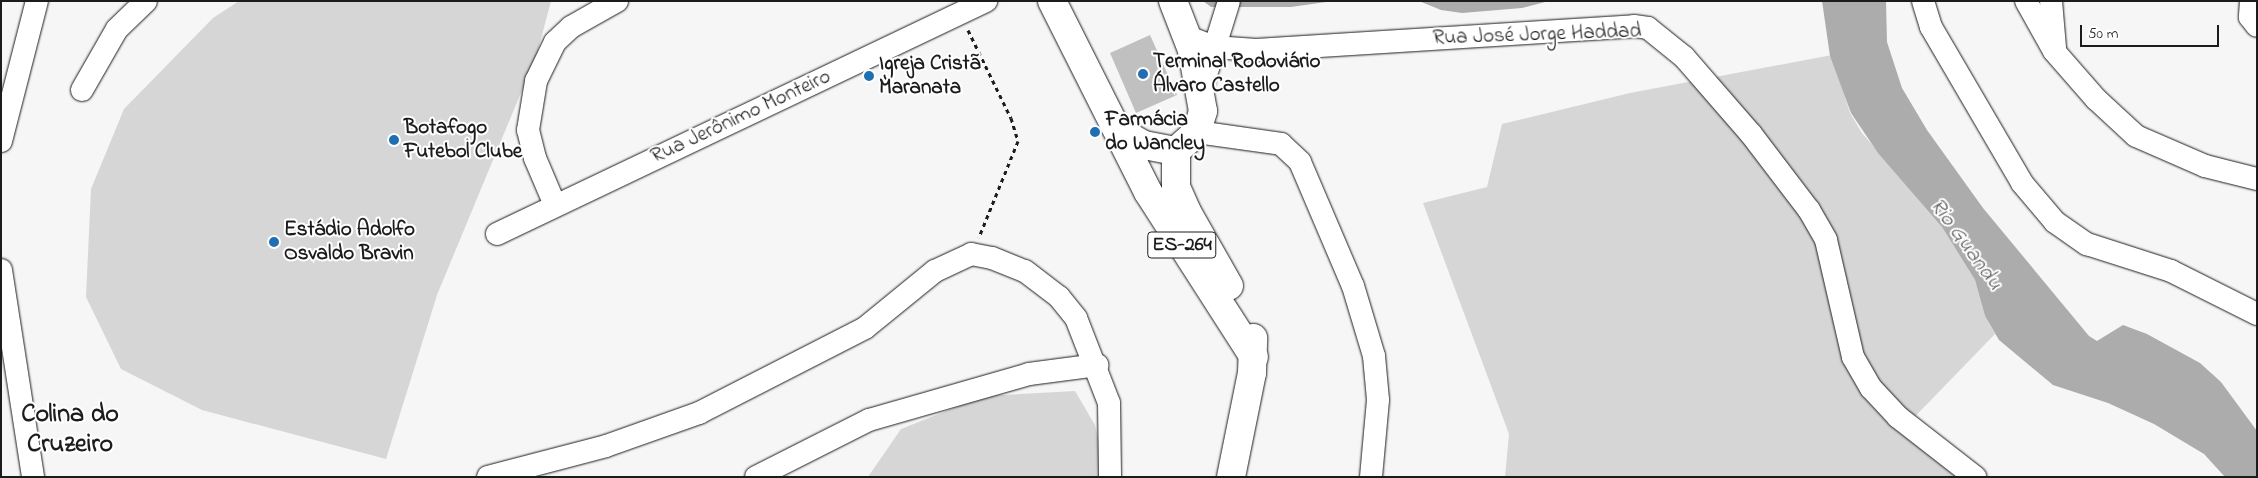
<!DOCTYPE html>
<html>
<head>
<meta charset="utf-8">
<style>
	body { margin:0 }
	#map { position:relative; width:2258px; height:478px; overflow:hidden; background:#f6f6f6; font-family:"Indie Flower",sans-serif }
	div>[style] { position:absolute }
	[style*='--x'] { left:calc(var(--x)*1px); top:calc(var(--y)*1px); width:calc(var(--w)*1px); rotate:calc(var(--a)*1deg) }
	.green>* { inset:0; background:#d6d6d6 }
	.water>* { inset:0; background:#acacac }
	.building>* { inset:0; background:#c0c0c0 }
	.path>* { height:3px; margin-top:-1.5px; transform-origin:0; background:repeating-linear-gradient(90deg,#1c1c1c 0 4px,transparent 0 8px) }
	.roads { filter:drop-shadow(0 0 1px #1c1c1c) drop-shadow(0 0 1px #1c1c1c) }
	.minor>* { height:22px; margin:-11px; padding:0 11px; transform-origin:11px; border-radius:11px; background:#fff }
	.major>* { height:28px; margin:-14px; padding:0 14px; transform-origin:14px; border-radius:14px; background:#fff }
	.dots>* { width:14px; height:14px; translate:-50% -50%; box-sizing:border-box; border:2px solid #fff; border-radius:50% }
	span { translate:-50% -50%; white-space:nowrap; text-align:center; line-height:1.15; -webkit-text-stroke:4px #fff; paint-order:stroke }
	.shield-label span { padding:1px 4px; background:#fff; border:1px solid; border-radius:4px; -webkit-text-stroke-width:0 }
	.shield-label { font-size:20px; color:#1c1c1c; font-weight:700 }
	.street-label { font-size:21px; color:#1c1c1c }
	.poi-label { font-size:21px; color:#1c1c1c; font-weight:700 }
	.left { translate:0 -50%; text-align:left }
	.water-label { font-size:22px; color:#5d5d5d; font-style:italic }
	.district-label { font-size:26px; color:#1c1c1c; font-weight:700 }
	.frame { position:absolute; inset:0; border:2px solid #1c1c1c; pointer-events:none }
	.scale { position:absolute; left:2080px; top:25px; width:139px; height:22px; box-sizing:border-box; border:2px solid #1c1c1c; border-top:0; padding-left:6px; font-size:15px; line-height:18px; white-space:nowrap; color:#1c1c1c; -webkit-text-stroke:4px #fff; paint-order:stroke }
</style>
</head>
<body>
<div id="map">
	<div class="green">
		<i style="clip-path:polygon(239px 1px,551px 1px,537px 54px,437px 295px,386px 459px,202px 410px,121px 369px,86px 297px,91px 189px,124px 109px,213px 18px)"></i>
		<i style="clip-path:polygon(1832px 55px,1850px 113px,1862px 133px,1942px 227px,1975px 280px,1985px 316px,1995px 334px,1900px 432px,1956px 477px,1505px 477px,1509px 434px,1423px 203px,1487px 187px,1502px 124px,1630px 93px)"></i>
		<i style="clip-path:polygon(1075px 391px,1095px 425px,1106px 477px,868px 477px,901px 429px,984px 396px)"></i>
	</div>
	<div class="water">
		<i style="clip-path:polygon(1203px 1px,1333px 1px,1291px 7px,1211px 7px)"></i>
		<i style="clip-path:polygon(1419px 1px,1549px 1px,1522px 8px,1462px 13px,1441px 10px)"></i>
		<i style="clip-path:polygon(1822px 1px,1886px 1px,1887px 42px,1902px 88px,1927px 130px,1983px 208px,2089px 336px,2097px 341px,2123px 325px,2147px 334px,2200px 363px,2221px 382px,2257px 431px,2257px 477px,2225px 477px,2204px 454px,2154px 424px,2108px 403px,2053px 385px,1999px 340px,1985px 316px,1975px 280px,1942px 227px,1878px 153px,1851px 113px,1830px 56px)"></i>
	</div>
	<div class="building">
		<i style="clip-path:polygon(1150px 35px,1177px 95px,1136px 113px,1110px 53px)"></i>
	</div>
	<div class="path">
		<i style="--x:968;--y:30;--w:98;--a:64"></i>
		<i style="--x:1011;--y:118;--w:24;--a:73"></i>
		<i style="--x:1018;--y:141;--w:104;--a:112.1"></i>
	</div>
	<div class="roads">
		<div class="minor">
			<i style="--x:1923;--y:1;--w:27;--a:73"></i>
			<i style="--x:1931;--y:27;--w:181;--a:59.7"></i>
			<i style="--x:2022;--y:183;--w:51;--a:49.8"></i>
			<i style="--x:2055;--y:222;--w:39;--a:35"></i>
			<i style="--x:2087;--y:244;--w:88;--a:17.8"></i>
			<i style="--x:2171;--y:271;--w:96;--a:26.6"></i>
			<i style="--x:2026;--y:1;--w:57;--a:60.8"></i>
			<i style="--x:2054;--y:51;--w:64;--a:48.8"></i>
			<i style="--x:2096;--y:99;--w:54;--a:42.8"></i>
			<i style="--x:2136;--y:136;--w:75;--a:23.5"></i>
			<i style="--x:2205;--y:166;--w:54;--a:14"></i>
			<i style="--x:2051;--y:1;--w:47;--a:85.1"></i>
			<i style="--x:2251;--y:1;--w:16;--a:94"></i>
			<i style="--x:2250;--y:17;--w:11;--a:52"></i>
			<i style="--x:1188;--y:37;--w:28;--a:21"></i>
			<i style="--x:1214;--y:47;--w:42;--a:4.1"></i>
			<i style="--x:1256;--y:50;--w:379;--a:-3.6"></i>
			<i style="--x:1634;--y:26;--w:14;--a:8"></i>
			<i style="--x:1648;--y:28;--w:46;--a:38.9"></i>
			<i style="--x:1684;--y:57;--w:102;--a:49"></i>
			<i style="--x:1751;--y:134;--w:96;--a:52.7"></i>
			<i style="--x:1809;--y:210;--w:34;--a:60"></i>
			<i style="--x:1826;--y:240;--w:120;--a:77"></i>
			<i style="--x:1853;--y:357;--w:36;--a:60"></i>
			<i style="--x:1871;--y:388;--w:40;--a:47"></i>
			<i style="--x:1898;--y:417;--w:98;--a:37.9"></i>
			<i style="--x:82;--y:90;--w:70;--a:-60.2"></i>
			<i style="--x:117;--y:29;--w:40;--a:-44"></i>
			<i style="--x:1201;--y:91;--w:94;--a:-72.7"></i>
			<i style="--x:1197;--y:132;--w:85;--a:8.1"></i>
			<i style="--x:1281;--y:144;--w:26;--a:43"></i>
			<i style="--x:1300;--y:162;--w:135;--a:66.9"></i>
			<i style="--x:1353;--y:286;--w:73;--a:73.3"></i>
			<i style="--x:1374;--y:356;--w:44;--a:84.8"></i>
			<i style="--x:1378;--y:400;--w:77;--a:95.2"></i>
			<i style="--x:1;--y:141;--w:145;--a:-75.6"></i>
			<i style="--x:555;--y:205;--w:51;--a:-113.1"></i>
			<i style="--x:535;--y:158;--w:29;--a:-104"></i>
			<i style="--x:528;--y:130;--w:50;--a:-80.7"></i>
			<i style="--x:536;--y:81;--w:43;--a:-64"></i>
			<i style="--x:555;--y:42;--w:22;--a:-43"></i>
			<i style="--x:571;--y:27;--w:53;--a:-29.5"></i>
			<i style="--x:497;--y:234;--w:542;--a:-25.48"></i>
			<i style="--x:1;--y:270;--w:209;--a:81.2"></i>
			<i style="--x:488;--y:477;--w:122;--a:-14.7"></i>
			<i style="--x:606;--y:446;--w:99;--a:-19.5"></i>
			<i style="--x:699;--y:413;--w:186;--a:-27.1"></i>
			<i style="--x:865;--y:328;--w:90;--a:-39.2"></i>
			<i style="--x:935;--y:271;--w:40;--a:-25"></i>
			<i style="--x:971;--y:254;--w:21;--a:11"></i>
			<i style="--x:992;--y:258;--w:35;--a:22"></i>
			<i style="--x:1025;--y:271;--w:43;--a:37.4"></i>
			<i style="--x:1059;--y:297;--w:27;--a:51"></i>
			<i style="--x:1076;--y:318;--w:91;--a:68.8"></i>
			<i style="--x:1109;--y:403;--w:74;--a:89.2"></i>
			<i style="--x:756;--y:477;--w:127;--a:-26.8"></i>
			<i style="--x:869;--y:420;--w:166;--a:-16"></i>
			<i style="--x:1029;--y:374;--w:69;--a:-7.5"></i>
		</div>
		<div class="major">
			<i style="--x:1052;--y:1;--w:214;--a:63.3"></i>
			<i style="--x:1148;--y:192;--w:196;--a:57.3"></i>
			<i style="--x:1173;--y:1;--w:53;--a:68.8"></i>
			<i style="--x:1192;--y:50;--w:62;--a:79.8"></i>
			<i style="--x:1203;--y:111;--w:22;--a:106"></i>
			<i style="--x:1197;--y:132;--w:28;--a:138"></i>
			<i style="--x:1118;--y:130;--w:30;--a:30"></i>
			<i style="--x:1144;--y:145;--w:33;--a:11"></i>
			<i style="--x:1176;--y:151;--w:36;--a:90"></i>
			<i style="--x:1176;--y:187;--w:27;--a:66"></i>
			<i style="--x:1187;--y:212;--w:85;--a:60.4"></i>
			<i style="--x:1231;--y:477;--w:106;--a:-78.6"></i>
			<i style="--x:1252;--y:373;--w:35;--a:-88"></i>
		</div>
	</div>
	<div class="dots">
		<i style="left:1143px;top:74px;background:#1f6fb2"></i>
		<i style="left:869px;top:76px;background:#1f6fb2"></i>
		<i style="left:1095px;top:132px;background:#1f6fb2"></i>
		<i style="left:394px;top:140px;background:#1f6fb2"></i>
		<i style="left:274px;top:242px;background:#1f6fb2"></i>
	</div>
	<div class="shield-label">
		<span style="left:1182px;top:245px">ES-264</span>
	</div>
	<div class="street-label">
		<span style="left:1537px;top:35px;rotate:-2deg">Rua José Jorge Haddad</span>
		<span style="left:741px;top:117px;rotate:-25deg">Rua Jerônimo Monteiro</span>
	</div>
	<div class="poi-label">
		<span class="left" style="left:1153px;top:74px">Terminal Rodoviário<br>Álvaro Castello</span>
		<span class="left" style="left:879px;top:76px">Igreja Cristã<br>Maranata</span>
		<span class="left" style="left:1105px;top:132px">Farmácia<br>do Wancley</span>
		<span class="left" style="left:404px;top:140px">Botafogo<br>Futebol Clube</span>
		<span class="left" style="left:284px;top:242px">Estádio Adolfo<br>Osvaldo Bravin</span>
	</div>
	<div class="water-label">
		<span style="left:1965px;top:245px;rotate:54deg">Rio Guandu</span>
	</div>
	<div class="district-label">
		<span style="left:70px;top:431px">Colina do<br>Cruzeiro</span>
	</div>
	<div class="frame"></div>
	<div class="scale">50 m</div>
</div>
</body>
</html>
